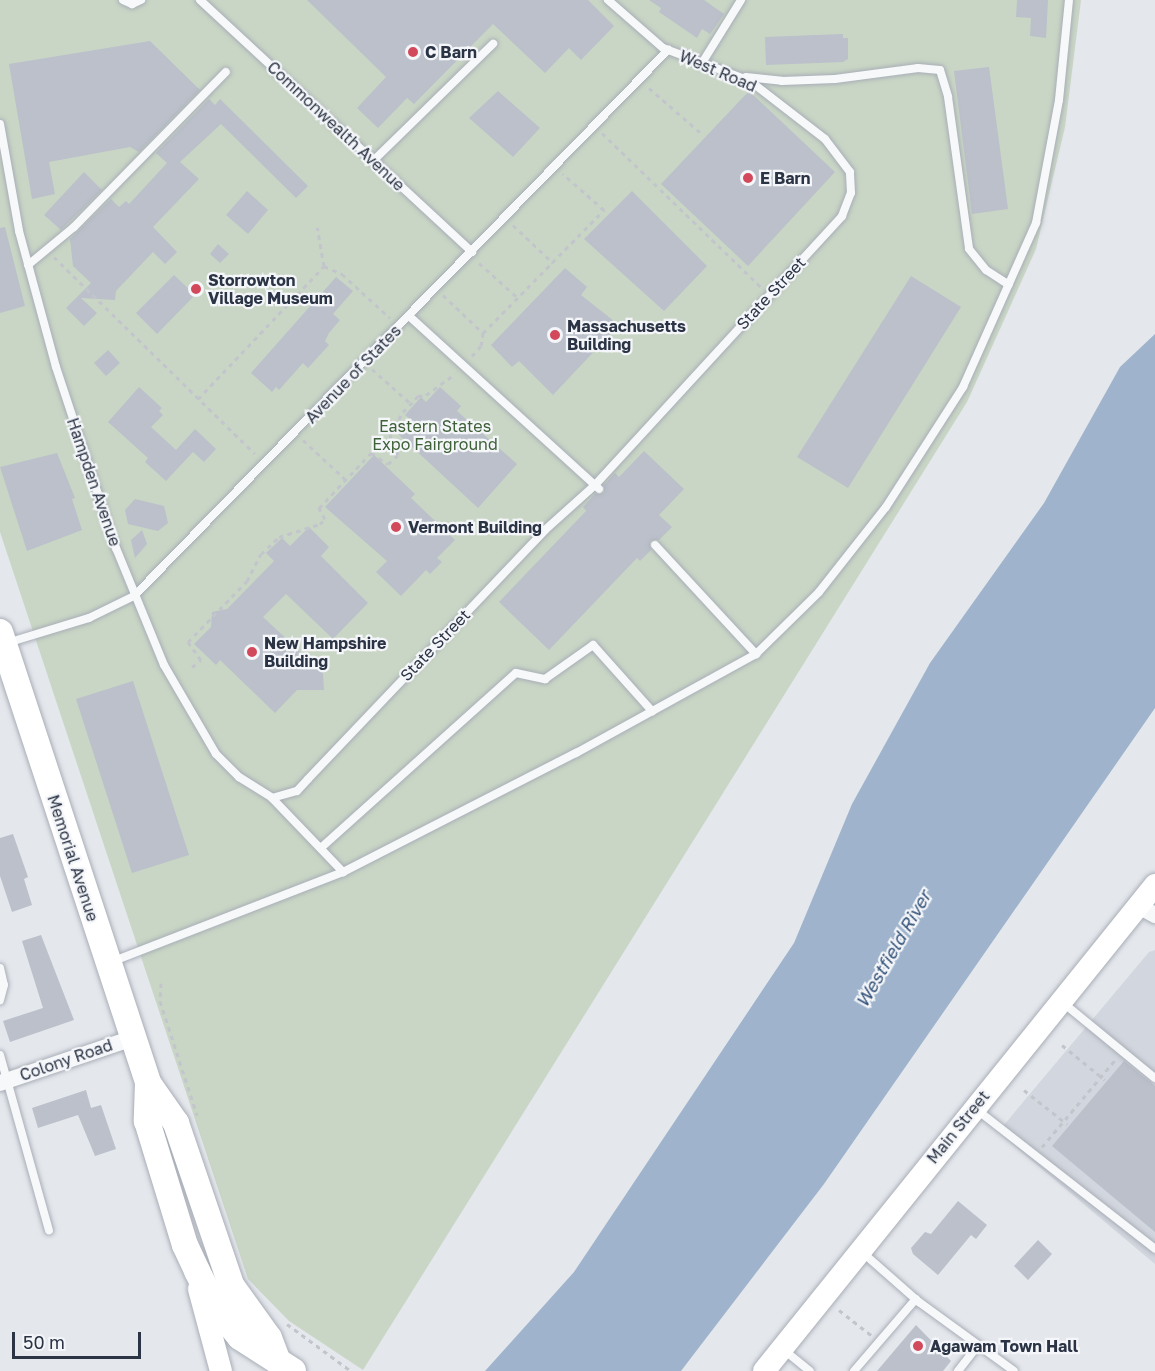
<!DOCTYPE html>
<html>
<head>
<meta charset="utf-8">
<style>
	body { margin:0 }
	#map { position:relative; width:1155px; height:1371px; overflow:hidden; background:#e4e7ec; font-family:"Golos Text",sans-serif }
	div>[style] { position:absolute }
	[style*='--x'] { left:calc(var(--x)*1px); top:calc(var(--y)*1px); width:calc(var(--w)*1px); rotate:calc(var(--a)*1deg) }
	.built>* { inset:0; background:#d2d6de }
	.green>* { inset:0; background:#c9d6c5 }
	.water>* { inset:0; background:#9fb4cc }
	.building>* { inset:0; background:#bbc0ca }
	.path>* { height:3px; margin-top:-1.5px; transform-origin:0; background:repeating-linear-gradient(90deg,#c2c5cb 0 4.5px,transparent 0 9px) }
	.roads { filter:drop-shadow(0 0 2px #a9aeb7) drop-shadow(0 0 2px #a9aeb7) }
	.service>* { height:8px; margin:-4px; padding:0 4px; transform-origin:4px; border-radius:4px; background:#f7f8fa }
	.minor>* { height:16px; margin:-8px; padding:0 8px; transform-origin:8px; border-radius:8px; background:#f7f8fa }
	.secondary>* { height:22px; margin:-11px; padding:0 11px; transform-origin:11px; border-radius:11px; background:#fff }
	.primary>* { height:26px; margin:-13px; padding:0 13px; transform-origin:13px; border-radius:13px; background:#fff }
	.dots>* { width:16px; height:16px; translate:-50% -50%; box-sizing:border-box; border:3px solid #f4f6f9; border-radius:50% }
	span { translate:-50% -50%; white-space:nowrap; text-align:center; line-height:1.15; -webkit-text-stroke:4.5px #f4f6f9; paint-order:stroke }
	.poi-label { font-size:16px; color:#2b3445; font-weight:700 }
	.left { translate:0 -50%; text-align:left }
	.street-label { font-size:16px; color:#2b3445 }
	.park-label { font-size:16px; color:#3f6138 }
	.water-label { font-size:18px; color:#34527a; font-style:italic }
	.scale { position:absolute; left:12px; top:1332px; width:129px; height:27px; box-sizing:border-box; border:3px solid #2b3445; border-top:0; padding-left:8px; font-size:18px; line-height:21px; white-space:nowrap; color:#2b3445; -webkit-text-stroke:4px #f4f6f9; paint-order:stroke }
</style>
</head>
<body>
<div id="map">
	<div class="built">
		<i style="clip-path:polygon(1155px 950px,1155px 1264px,998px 1132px,1149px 952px)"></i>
	</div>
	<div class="green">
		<i style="clip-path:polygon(0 0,1081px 0,1065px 127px,1036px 249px,967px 402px,363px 1370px,289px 1321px,248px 1279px,0 532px)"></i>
	</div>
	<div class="water">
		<i style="clip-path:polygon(1155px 334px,1155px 708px,824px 1184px,681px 1371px,485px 1371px,574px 1272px,794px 943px,852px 804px,930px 663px,1044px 503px,1120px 367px)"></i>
	</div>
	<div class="building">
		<i style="clip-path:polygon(307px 0,588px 0,614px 26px,581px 60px,569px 48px,545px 73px,493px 24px,414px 104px,407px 98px,378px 128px,357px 108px,386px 77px)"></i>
		<i style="clip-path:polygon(649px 0,704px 0,724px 14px,710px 34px,702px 29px,697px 38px,659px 12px,661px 8px)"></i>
		<i style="clip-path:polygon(1017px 0,1048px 0,1046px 38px,1030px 36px,1031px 18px,1016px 17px)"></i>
		<i style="clip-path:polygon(843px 34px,843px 38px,848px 38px,848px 59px,843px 62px,766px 65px,765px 37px)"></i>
		<i style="clip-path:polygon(150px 41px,200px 90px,139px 152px,130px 147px,49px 162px,55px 194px,32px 199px,9px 64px)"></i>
		<i style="clip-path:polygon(989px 67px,1008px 209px,972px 214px,954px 71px)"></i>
		<i style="clip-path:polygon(498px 91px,540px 128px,513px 157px,469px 118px)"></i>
		<i style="clip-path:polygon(749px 91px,835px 172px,748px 266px,661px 184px)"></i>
		<i style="clip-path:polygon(209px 99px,215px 105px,220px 99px,308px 186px,296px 198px,221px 124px,180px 162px,199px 179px,153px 227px,177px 252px,165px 264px,153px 252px,116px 291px,115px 300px,81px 298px,97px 313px,84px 326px,66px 308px,91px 283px,73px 266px,70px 239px,111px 199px,119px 207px,126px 201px,129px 204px,167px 163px,156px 153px)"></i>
		<i style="clip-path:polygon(84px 172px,102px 190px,61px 230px,44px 215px)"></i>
		<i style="clip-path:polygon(247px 191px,268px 210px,248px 234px,226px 215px)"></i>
		<i style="clip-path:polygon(632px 191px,707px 266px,664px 311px,584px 239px)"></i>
		<i style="clip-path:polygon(5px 227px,25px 306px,0 313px,0 228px)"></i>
		<i style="clip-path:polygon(218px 244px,229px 254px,220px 263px,210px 254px)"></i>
		<i style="clip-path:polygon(565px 268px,587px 287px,581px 295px,619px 325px,553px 395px,519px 361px,512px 367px,491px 345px)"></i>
		<i style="clip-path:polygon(174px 275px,195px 295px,157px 334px,136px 313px)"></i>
		<i style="clip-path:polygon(911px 276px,961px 307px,848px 488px,797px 457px)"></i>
		<i style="clip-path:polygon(336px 277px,353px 291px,333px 314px,340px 320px,329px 333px,325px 341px,329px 345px,308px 368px,303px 363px,279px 390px,276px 387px,272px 392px,251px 373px)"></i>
		<i style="clip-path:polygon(108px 350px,120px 363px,106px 376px,94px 363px)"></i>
		<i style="clip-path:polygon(139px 387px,162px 408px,159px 411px,163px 415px,151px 427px,176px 450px,195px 429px,216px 449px,204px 462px,193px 452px,166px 481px,145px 462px,148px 458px,108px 422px)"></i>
		<i style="clip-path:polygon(440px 387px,461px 406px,457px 411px,517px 464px,478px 508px,397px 433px,410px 419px,405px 415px,421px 397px,426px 402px)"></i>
		<i style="clip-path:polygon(644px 451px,684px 489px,659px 515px,672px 527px,659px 540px,650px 541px,651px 550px,640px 561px,637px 558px,549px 650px,499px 602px,586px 511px,583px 507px,595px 494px,604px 493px,604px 485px,615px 473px,619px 477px)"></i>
		<i style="clip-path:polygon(57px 453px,75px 498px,72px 499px,82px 530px,27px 551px,0 467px)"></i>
		<i style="clip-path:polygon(374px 455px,415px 494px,411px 498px,455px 540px,437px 558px,442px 562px,430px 574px,426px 570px,401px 596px,376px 572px,387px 561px,325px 507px)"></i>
		<i style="clip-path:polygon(135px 499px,164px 506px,168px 523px,158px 531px,128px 524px,125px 510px)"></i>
		<i style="clip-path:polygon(309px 527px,329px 547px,321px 556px,368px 603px,333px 639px,286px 594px,263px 617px,323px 673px,324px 690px,297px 690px,275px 713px,220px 660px,216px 665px,194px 644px,211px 627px,212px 612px,227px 609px,274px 561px,266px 553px,282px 538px,290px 546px)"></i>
		<i style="clip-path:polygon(142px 530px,147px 544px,135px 558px,131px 540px)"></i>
		<i style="clip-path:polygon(133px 681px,189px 855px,132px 873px,76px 699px)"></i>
		<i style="clip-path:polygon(13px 834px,28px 877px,24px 879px,32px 905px,12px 912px,0 876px,0 838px)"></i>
		<i style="clip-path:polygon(41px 935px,74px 1020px,10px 1042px,3px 1021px,43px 1008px,22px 941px)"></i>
		<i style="clip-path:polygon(1124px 1061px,1155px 1086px,1155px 1232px,1052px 1146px)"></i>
		<i style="clip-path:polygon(86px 1090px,91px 1108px,101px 1105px,116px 1149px,95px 1156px,78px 1115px,38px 1128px,32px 1108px)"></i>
		<i style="clip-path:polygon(958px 1201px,987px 1225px,976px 1239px,971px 1235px,938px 1275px,913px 1254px,911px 1248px,925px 1232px,931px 1234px)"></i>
		<i style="clip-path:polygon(1038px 1240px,1052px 1254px,1028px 1280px,1014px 1266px)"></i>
		<i style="clip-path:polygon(916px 1325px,951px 1361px,943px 1371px,877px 1371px)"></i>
	</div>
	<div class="path">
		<i style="--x:649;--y:88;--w:72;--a:41"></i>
		<i style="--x:602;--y:133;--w:221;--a:44.1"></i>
		<i style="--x:513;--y:225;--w:55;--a:43.5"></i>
		<i style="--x:54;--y:257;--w:281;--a:44.4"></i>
		<i style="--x:479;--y:263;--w:52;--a:41.9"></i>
		<i style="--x:324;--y:266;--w:20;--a:24"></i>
		<i style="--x:342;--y:274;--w:65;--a:42.5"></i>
		<i style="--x:443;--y:295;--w:55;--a:43.5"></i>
		<i style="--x:472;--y:356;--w:13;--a:-48"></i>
		<i style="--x:481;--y:346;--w:13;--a:-81"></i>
		<i style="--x:483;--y:333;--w:173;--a:-45.5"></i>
		<i style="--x:604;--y:210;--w:55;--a:-138.7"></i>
		<i style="--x:372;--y:369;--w:52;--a:41.9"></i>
		<i style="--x:198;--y:399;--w:183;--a:-46.5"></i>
		<i style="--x:324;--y:266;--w:39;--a:-100"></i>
		<i style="--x:303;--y:440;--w:59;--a:42.9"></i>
		<i style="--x:192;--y:667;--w:11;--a:-38"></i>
		<i style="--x:201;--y:660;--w:22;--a:-126"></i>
		<i style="--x:188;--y:642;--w:85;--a:-46"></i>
		<i style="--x:247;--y:581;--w:30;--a:-63"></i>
		<i style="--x:261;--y:554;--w:25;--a:-43"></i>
		<i style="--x:279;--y:537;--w:43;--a:-17.6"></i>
		<i style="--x:320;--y:524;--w:7;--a:-45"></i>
		<i style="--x:325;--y:519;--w:13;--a:-119"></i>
		<i style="--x:319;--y:508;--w:76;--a:-46.6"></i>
		<i style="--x:371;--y:453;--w:20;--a:33"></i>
		<i style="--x:388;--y:464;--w:13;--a:-42"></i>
		<i style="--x:398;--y:455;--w:22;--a:-112"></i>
		<i style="--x:390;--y:435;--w:26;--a:-61"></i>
		<i style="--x:403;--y:412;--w:22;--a:-47"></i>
		<i style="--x:418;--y:396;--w:8;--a:-7"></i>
		<i style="--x:426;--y:395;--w:36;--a:-36"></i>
		<i style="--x:161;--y:983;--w:18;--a:93"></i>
		<i style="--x:160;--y:1001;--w:120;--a:72"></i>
		<i style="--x:1062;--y:1045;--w:55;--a:39.1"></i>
		<i style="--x:1024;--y:1090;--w:55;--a:38.3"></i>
		<i style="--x:1042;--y:1147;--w:114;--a:-50"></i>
		<i style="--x:839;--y:1310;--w:41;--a:38"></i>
		<i style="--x:287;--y:1324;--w:79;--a:36.3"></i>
	</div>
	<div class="roads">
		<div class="service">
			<i style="--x:123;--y:0;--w:10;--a:24"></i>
			<i style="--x:132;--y:4;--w:10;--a:-24"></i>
			<i style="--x:200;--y:0;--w:371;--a:42.8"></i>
			<i style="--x:702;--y:63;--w:74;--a:-58.2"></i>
			<i style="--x:746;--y:77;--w:36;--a:6"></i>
			<i style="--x:782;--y:81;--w:53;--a:-2.2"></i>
			<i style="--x:835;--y:79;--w:84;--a:-7.5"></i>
			<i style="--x:918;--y:68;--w:22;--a:5"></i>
			<i style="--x:940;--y:70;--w:28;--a:73"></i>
			<i style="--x:948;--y:97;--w:153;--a:82.1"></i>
			<i style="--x:969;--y:249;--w:27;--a:51"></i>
			<i style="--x:986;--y:270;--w:27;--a:33"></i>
			<i style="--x:0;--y:124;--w:109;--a:79.9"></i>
			<i style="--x:19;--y:231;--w:141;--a:74.8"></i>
			<i style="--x:56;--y:367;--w:191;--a:71.7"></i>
			<i style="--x:116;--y:548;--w:126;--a:67.7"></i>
			<i style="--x:164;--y:665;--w:103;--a:59.7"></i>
			<i style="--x:216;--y:754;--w:33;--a:45"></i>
			<i style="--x:239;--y:777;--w:39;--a:32"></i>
			<i style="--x:272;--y:798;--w:103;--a:46.2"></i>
			<i style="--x:373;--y:161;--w:168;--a:-44.3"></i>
			<i style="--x:28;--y:265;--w:60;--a:-39.6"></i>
			<i style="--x:74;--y:227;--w:217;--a:-45.6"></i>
			<i style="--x:409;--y:316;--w:257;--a:42.3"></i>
			<i style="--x:655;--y:545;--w:149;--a:47.2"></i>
			<i style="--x:7;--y:643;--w:86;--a:-17"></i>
			<i style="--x:89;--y:618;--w:50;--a:-26.1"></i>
			<i style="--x:134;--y:596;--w:764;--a:-45.64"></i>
			<i style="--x:272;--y:798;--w:26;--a:-16"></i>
			<i style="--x:297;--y:791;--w:16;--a:-47"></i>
			<i style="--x:308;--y:779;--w:344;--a:-46.4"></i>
			<i style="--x:545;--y:530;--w:67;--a:-42"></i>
			<i style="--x:595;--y:485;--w:365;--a:-47.4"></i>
			<i style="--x:842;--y:216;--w:25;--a:-69"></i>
			<i style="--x:851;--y:193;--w:21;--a:-93"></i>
			<i style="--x:850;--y:172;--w:41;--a:-127.1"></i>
			<i style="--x:825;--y:139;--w:95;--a:-142.3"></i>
			<i style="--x:750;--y:81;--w:93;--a:-159.2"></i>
			<i style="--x:663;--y:48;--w:73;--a:-138.9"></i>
			<i style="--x:323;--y:846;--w:259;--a:-41.9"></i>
			<i style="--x:516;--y:673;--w:30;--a:12"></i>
			<i style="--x:545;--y:679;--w:59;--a:-35.3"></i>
			<i style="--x:593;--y:645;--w:89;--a:48.2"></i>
			<i style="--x:111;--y:962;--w:249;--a:-21.2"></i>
			<i style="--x:343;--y:872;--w:262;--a:-27.1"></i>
			<i style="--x:576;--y:753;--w:205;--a:-28.8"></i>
			<i style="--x:756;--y:654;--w:88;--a:-44.5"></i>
			<i style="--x:819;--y:592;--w:108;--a:-51.8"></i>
			<i style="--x:886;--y:507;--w:143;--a:-57.3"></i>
			<i style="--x:963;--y:387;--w:180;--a:-66"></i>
			<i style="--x:1036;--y:223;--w:125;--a:-79.4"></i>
			<i style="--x:1059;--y:100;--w:100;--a:-84.3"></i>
			<i style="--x:0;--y:968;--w:17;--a:77"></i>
			<i style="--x:4;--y:985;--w:16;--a:105"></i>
			<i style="--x:1062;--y:1002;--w:120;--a:39.3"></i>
			<i style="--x:0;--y:1055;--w:182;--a:74.4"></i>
			<i style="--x:976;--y:1109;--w:227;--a:38"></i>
			<i style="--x:862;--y:1252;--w:76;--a:41.3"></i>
			<i style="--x:919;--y:1302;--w:117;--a:36"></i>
			<i style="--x:784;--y:1350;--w:33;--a:39"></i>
			<i style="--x:854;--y:1371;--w:95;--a:-49.3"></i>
			<i style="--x:958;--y:1371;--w:31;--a:-52"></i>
		</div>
		<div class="minor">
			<i style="--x:1137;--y:905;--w:21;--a:29"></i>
			<i style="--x:0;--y:1083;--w:140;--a:-18.7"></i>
		</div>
		<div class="secondary">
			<i style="--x:199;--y:1289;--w:85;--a:75"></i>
			<i style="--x:764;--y:1371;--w:624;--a:-51.18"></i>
		</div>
		<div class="primary">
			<i style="--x:0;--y:632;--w:475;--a:71.8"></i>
			<i style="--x:148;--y:1083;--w:49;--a:55"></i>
			<i style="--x:176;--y:1123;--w:171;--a:71.2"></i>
			<i style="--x:231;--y:1285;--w:65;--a:54.4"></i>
			<i style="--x:269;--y:1338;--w:22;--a:69"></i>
			<i style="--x:148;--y:1083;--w:38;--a:92"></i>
			<i style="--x:147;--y:1121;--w:130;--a:73"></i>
			<i style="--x:185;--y:1245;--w:29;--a:65"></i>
			<i style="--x:197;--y:1271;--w:38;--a:63"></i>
			<i style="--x:214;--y:1305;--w:41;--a:50.9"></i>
			<i style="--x:240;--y:1337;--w:63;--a:32.7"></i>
		</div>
	</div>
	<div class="dots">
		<i style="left:413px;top:52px;background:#d1495b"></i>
		<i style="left:748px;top:178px;background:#d1495b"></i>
		<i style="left:196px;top:289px;background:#d1495b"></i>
		<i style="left:555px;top:335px;background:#d1495b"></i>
		<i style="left:396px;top:527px;background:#d1495b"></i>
		<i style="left:252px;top:652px;background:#d1495b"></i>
		<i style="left:918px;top:1346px;background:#d1495b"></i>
	</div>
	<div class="poi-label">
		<span class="left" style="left:425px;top:52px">C Barn</span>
		<span class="left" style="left:760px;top:178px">E Barn</span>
		<span class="left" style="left:208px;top:289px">Storrowton<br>Village Museum</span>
		<span class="left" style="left:567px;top:335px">Massachusetts<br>Building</span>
		<span class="left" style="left:408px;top:527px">Vermont Building</span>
		<span class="left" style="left:264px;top:652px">New Hampshire<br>Building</span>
		<span class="left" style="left:930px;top:1346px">Agawam Town Hall</span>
	</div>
	<div class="street-label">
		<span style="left:718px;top:71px;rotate:23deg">West Road</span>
		<span style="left:336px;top:126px;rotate:43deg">Commonwealth Avenue</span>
		<span style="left:771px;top:293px;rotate:-47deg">State Street</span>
		<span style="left:353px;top:374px;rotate:-46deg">Avenue of States</span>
		<span style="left:94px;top:482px;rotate:71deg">Hampden Avenue</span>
		<span style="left:435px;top:645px;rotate:-46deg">State Street</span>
		<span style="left:73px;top:858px;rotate:72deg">Memorial Avenue</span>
		<span style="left:66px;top:1060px;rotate:-19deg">Colony Road</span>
		<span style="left:958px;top:1127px;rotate:-51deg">Main Street</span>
	</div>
	<div class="park-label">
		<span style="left:435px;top:435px">Eastern States<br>Expo Fairground</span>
	</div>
	<div class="water-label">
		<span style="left:893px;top:949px;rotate:-60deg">Westfield River</span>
	</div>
	<div class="scale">50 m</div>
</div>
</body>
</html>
